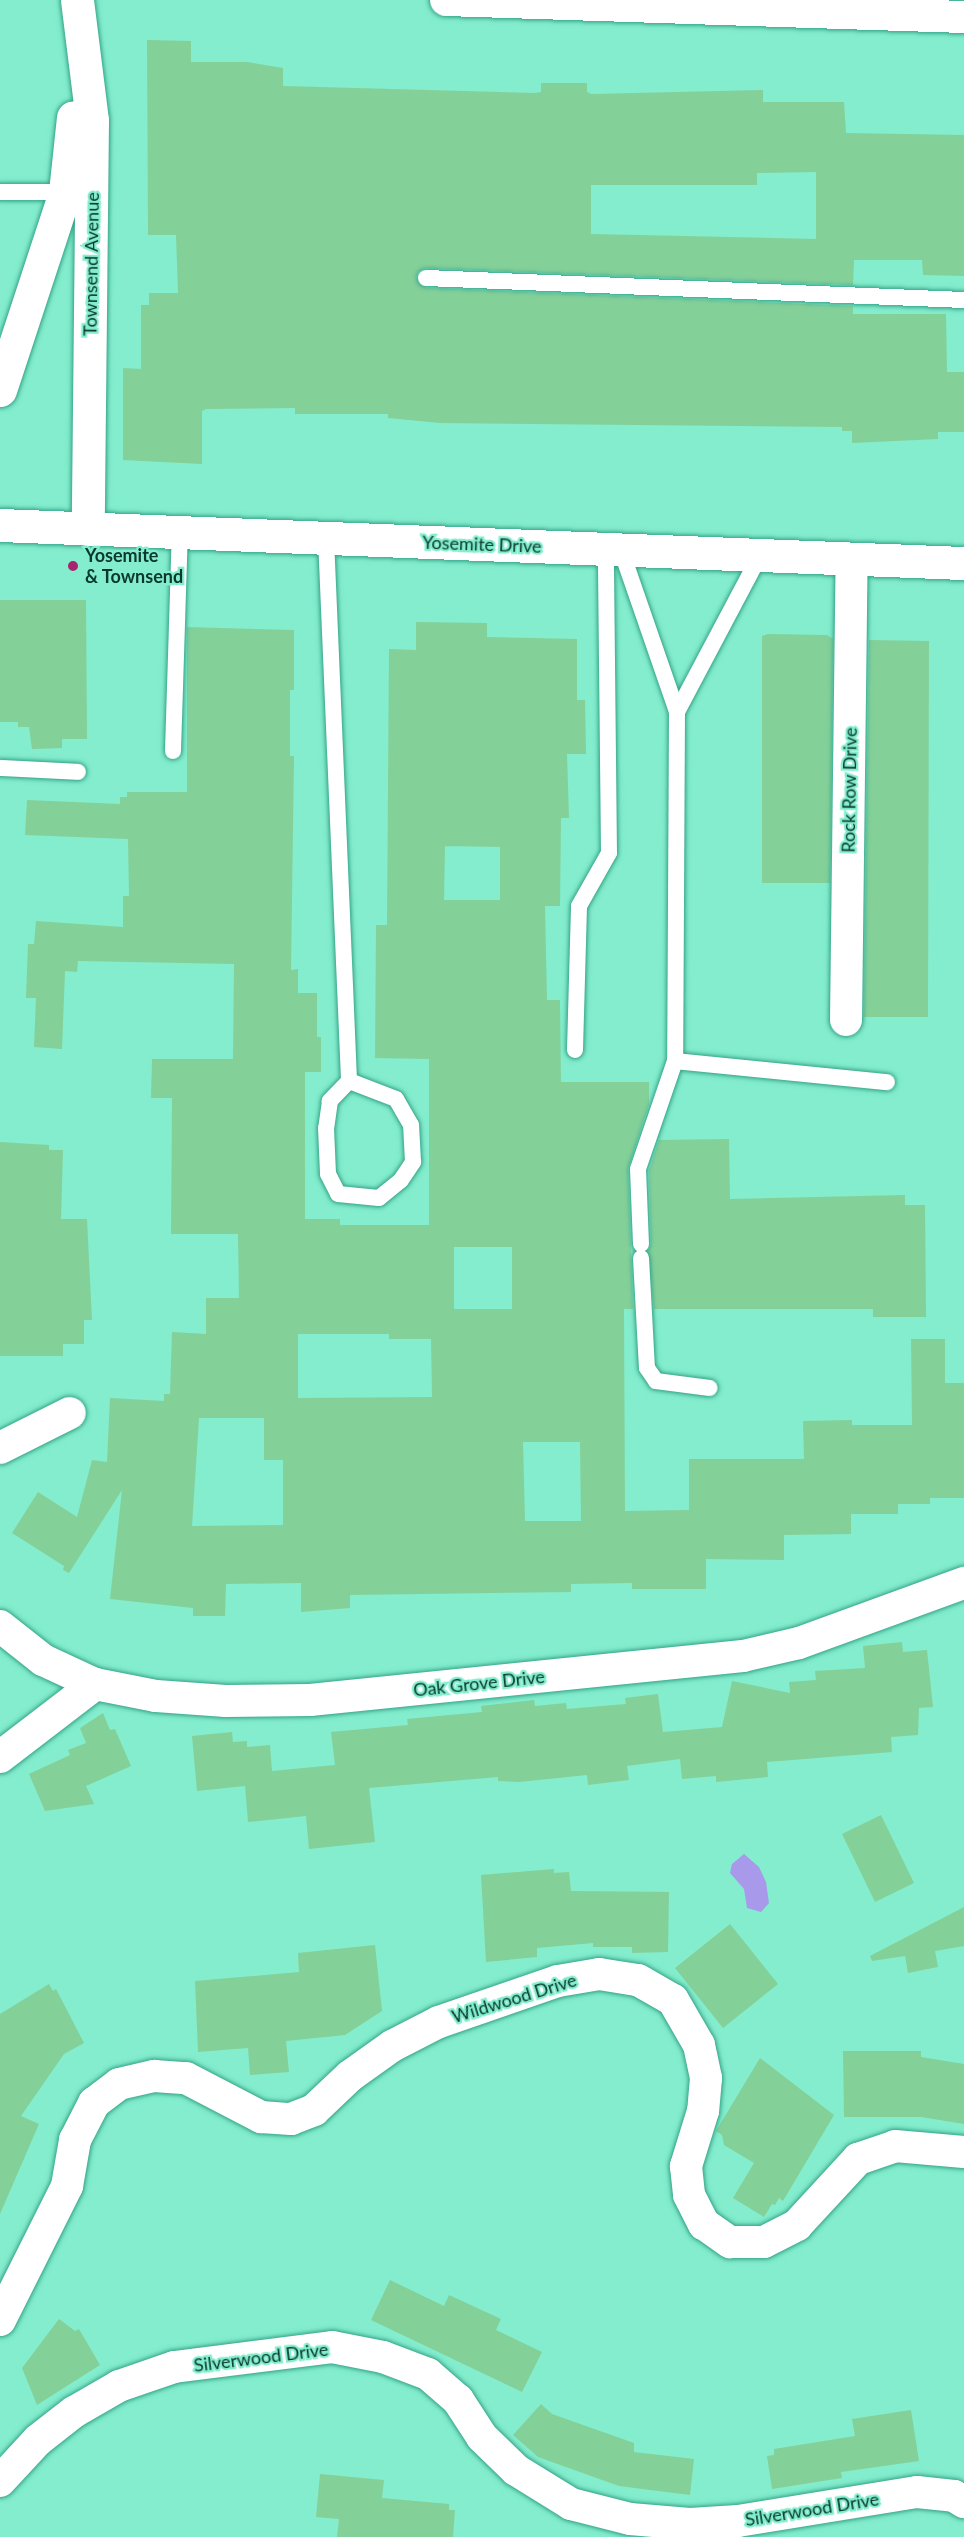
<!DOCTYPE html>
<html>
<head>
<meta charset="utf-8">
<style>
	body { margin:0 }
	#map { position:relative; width:964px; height:2537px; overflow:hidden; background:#83edcd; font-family:Lato,sans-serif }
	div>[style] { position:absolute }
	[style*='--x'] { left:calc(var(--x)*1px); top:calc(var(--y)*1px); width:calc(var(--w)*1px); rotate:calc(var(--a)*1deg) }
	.water>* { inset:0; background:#a999eb }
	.building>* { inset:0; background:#84d099 }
	.roads { filter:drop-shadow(0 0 2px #34a387) drop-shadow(0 0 2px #34a387) }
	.lane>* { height:16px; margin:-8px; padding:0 8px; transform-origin:8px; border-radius:8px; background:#fff }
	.street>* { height:32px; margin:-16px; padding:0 16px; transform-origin:16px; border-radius:16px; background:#fff }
	.secondary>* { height:33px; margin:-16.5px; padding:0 16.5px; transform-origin:16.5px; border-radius:16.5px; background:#fff }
	.dots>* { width:16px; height:16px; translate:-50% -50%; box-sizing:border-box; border:3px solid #83edcd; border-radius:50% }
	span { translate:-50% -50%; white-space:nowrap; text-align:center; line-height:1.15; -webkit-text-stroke:4.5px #83edcd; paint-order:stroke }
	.street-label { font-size:18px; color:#09392d }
	.poi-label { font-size:18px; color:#09392d; font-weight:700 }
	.left { translate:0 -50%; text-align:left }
</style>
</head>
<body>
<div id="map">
	<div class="water">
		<i style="clip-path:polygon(744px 1854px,759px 1867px,766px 1882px,769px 1903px,761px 1912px,747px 1908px,744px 1889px,730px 1873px,732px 1864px)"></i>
	</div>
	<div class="building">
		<i style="clip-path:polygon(evenodd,147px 40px,191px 41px,191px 62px,247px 62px,283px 68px,283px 86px,535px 93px,541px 92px,541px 83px,587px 83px,587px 92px,591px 94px,763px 90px,763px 102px,844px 102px,846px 133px,964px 135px,964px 276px,923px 275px,922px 260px,854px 260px,853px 285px,426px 268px,418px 272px,416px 278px,426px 288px,853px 306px,853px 314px,946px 314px,947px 372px,964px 372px,964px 432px,938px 432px,938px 439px,852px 443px,852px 431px,842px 431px,842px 427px,440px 423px,388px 418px,388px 414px,295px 414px,295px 408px,206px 409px,202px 411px,202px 464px,123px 460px,123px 368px,141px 369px,141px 305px,149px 305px,149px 293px,178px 293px,176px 235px,148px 235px,147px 40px,816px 172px,816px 239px,591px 234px,591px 185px,757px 185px,757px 173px,816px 172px)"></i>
		<i style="clip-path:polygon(0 600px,86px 600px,87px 739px,62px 739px,62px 748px,32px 749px,29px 727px,18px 727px,18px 722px,0 722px)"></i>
		<i style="clip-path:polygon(evenodd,416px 622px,487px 623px,487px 637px,577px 639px,577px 700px,585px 700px,586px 754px,567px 754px,569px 818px,561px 818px,560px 906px,545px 906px,547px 1000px,560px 1000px,561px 1082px,649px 1082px,649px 1104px,628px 1169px,633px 1309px,624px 1309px,625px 1511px,689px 1510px,689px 1459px,804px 1459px,803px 1421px,852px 1420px,852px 1425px,912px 1425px,911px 1339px,945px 1339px,945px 1383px,964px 1383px,964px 1498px,930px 1498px,930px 1504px,898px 1504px,898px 1514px,851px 1514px,851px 1534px,784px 1535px,784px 1560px,706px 1559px,706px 1589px,632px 1589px,632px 1583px,571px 1584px,571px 1592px,350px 1595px,350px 1608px,301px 1612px,301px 1583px,226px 1584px,225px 1616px,193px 1616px,193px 1608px,110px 1599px,122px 1490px,69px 1573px,63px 1570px,64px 1566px,12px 1533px,38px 1492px,77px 1517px,92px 1460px,107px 1462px,110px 1398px,164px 1401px,164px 1394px,170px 1394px,172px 1332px,206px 1334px,206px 1298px,239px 1298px,238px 1234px,171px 1234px,172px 1098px,151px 1098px,152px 1059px,233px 1059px,234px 964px,78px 961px,77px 972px,65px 971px,62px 1049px,34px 1047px,36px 998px,26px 998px,28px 944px,34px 944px,36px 921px,123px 927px,123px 896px,129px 896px,128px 839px,25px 835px,27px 800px,120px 804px,120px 797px,127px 797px,127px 792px,187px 792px,187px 627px,294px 630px,294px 690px,290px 690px,290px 756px,294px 756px,291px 970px,298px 969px,298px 993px,317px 993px,317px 1037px,321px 1037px,321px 1072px,305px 1072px,305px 1219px,340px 1219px,340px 1225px,429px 1225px,429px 1059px,375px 1058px,376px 925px,387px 925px,389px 649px,416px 650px,416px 622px,445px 846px,500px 847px,500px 900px,444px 900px,445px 846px,416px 622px,454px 1247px,512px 1247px,512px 1309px,454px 1309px,454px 1247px,416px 622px,298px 1334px,389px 1334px,389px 1339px,431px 1339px,432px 1397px,298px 1398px,298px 1334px,416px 622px,199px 1418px,264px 1418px,264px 1460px,283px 1460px,283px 1525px,192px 1526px,199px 1418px,416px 622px,523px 1442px,580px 1442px,581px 1521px,525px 1521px,523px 1442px)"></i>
		<i style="clip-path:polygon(768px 634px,827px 635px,833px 639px,830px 883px,762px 883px,762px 636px)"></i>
		<i style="clip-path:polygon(869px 640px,929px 641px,928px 1017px,864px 1017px)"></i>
		<i style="clip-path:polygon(729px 1139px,730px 1199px,905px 1195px,905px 1205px,925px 1205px,926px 1317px,873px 1317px,873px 1309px,654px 1309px,648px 1251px,651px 1244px,649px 1171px,659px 1140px)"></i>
		<i style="clip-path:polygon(0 1142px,49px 1145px,49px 1150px,63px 1150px,61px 1219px,87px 1219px,92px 1320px,84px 1320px,84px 1344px,63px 1344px,63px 1356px,0 1356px)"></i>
		<i style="clip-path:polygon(902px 1642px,903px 1652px,927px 1650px,933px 1707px,919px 1708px,918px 1735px,891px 1737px,892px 1752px,767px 1762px,768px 1777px,716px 1782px,716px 1776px,682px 1779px,680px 1759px,627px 1766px,629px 1780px,588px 1785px,587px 1775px,519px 1782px,498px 1781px,498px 1777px,369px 1788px,375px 1842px,309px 1849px,306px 1816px,248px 1822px,245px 1786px,197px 1791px,192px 1736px,232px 1732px,233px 1742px,247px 1741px,247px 1747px,270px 1745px,272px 1771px,335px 1765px,331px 1732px,408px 1725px,407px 1719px,482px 1712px,481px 1706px,534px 1700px,535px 1706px,566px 1703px,567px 1709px,626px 1704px,625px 1698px,658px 1694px,663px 1732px,722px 1727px,732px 1681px,790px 1693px,789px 1682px,816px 1680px,815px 1671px,865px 1668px,863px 1646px)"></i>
		<i style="clip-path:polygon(103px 1713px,110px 1730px,115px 1729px,131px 1766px,86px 1786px,94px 1804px,45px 1811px,29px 1774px,70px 1755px,68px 1750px,86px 1743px,80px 1728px)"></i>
		<i style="clip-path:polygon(881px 1815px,914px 1883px,875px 1902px,842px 1834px)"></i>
		<i style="clip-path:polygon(554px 1869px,554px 1873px,569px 1872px,571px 1891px,669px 1892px,668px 1952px,632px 1953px,632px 1947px,593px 1947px,593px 1943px,537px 1948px,537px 1957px,486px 1962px,481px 1875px)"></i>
		<i style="clip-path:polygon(964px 1907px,964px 1946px,935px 1951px,938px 1967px,908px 1973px,905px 1956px,872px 1961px,870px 1956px)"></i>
		<i style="clip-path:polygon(730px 1924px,778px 1984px,723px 2028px,675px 1968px)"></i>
		<i style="clip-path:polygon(375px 1945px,382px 2011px,345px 2035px,286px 2041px,289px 2072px,250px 2075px,248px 2048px,198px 2052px,195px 1981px,299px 1972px,298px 1953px)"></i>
		<i style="clip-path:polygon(49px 1984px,53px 1991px,56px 1989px,84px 2043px,64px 2054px,21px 2116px,39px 2124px,0 2214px,0 2014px)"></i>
		<i style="clip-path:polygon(843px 2051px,921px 2051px,921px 2057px,964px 2064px,964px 2124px,921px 2117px,844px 2117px)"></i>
		<i style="clip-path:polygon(760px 2058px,834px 2115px,783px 2201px,779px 2198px,775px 2205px,772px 2204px,764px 2217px,733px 2198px,754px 2163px,724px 2145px,722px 2135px,716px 2131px)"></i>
		<i style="clip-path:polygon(390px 2280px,444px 2306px,449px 2295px,501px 2319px,496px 2330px,542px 2352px,522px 2392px,371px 2320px)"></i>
		<i style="clip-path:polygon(59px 2319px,75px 2331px,79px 2329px,100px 2365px,37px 2405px,22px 2368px)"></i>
		<i style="clip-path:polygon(541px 2404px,552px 2414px,634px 2443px,634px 2452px,694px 2459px,690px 2495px,619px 2486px,538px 2457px,513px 2435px)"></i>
		<i style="clip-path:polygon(911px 2410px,919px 2461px,841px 2472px,842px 2478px,772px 2489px,767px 2456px,774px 2455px,774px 2449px,855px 2436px,852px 2419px)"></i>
		<i style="clip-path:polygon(320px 2474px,384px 2480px,382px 2498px,449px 2504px,449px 2510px,455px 2510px,453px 2537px,337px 2537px,339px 2519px,316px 2517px)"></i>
	</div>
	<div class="roads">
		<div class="lane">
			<i style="--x:0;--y:192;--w:65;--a:0"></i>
			<i style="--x:426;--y:278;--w:538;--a:2.34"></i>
			<i style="--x:326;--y:538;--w:543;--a:87.57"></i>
			<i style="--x:349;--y:1081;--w:28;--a:134"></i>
			<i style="--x:330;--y:1101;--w:27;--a:98"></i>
			<i style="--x:326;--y:1128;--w:46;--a:87.5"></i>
			<i style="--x:328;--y:1174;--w:22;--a:63"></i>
			<i style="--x:338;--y:1194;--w:41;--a:5.6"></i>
			<i style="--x:379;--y:1198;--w:28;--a:-39"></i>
			<i style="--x:401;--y:1180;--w:22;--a:-56"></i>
			<i style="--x:413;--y:1162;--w:37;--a:-93"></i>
			<i style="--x:411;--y:1125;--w:30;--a:-120"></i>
			<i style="--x:396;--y:1099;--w:50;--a:-159"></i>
			<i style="--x:621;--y:550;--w:171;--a:70.9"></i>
			<i style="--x:677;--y:712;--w:349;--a:90.3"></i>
			<i style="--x:675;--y:1061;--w:213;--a:5.7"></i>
			<i style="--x:677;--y:712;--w:178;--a:-62.1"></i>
			<i style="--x:173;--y:751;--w:219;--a:-88.2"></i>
			<i style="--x:0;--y:768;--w:78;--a:2.9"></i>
			<i style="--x:575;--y:1050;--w:144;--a:-88.4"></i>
			<i style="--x:579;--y:906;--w:61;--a:-60.5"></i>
			<i style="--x:609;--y:853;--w:304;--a:-90.6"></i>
			<i style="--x:641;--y:1244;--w:75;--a:-92.3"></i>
			<i style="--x:638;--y:1169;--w:114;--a:-71.1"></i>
			<i style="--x:641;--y:1258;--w:110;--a:86.9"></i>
			<i style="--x:647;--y:1368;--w:16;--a:55"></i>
			<i style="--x:656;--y:1381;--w:54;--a:7.4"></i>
		</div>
		<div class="street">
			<i style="--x:446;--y:0;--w:518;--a:1.88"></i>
			<i style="--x:846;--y:1020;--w:461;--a:-89.3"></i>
			<i style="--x:0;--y:1448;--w:78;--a:-26.6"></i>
			<i style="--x:0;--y:1626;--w:55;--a:38.3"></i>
			<i style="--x:43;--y:1660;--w:57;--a:24.8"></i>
			<i style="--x:95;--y:1684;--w:62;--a:11.1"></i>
			<i style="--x:156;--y:1696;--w:70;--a:4.1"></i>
			<i style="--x:226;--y:1701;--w:84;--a:-0.7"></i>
			<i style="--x:310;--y:1700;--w:435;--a:-5.8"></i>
			<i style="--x:743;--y:1656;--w:57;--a:-13.1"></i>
			<i style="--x:799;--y:1643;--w:176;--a:-20"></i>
			<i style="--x:0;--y:1757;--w:120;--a:-37.5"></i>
			<i style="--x:0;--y:2320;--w:150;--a:-63.4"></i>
			<i style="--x:67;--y:2186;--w:47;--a:-80.1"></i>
			<i style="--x:75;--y:2140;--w:42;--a:-62.8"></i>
			<i style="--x:94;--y:2103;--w:31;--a:-37"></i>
			<i style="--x:119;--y:2084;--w:36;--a:-13"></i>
			<i style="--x:154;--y:2076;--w:32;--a:4"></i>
			<i style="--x:186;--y:2078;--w:85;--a:27.5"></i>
			<i style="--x:261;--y:2117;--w:30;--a:4"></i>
			<i style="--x:291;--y:2119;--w:25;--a:-21"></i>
			<i style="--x:314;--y:2110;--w:50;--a:-43.4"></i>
			<i style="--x:350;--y:2076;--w:52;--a:-35.5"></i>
			<i style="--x:392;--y:2046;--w:53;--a:-27.1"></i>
			<i style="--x:439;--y:2022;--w:126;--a:-19"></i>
			<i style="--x:558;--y:1981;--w:42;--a:-9.7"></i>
			<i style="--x:599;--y:1974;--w:39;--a:9"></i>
			<i style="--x:638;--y:1980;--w:40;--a:29.7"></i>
			<i style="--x:673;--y:2000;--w:52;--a:60"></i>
			<i style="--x:699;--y:2045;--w:34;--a:78"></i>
			<i style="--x:706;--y:2078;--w:33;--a:95"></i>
			<i style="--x:703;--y:2111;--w:58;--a:107.2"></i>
			<i style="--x:686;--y:2166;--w:29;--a:84"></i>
			<i style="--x:689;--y:2195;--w:33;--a:63"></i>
			<i style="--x:704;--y:2224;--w:32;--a:35"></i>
			<i style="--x:730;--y:2242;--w:34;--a:0"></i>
			<i style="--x:764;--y:2242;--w:37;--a:-27"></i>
			<i style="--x:797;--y:2225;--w:90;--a:-47.3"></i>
			<i style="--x:858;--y:2159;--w:39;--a:-19"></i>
			<i style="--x:895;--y:2146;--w:69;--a:5"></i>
			<i style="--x:0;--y:2481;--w:56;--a:-47.2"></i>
			<i style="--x:38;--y:2440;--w:46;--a:-37.9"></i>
			<i style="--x:74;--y:2412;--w:52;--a:-30"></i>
			<i style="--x:119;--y:2386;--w:58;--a:-19.1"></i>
			<i style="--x:174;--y:2367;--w:159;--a:-7.2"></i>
			<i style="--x:332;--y:2347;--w:52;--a:11.1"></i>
			<i style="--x:383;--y:2357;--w:48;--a:20.7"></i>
			<i style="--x:428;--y:2374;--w:40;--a:41"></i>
			<i style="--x:458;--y:2400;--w:44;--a:57"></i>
			<i style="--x:482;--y:2437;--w:47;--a:44.1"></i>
			<i style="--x:516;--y:2470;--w:65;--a:31.7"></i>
			<i style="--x:571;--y:2504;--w:61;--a:14.3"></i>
			<i style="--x:630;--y:2519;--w:60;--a:4.8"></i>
			<i style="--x:690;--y:2524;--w:48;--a:-3.6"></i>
			<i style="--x:738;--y:2521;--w:181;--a:-9.2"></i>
			<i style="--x:917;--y:2492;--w:37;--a:6"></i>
			<i style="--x:954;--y:2496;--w:12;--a:31"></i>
		</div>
		<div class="secondary">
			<i style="--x:77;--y:0;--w:121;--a:82.9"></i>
			<i style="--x:92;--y:120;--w:409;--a:90.6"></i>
			<i style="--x:0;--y:390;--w:208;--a:-71.8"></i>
			<i style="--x:65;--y:192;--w:75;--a:-83.9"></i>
			<i style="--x:0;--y:525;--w:965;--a:2.26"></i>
		</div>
	</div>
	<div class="dots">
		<i style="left:73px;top:566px;background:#a9246e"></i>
	</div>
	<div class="street-label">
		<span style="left:91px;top:264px;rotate:-89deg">Townsend Avenue</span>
		<span style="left:482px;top:544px;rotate:2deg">Yosemite Drive</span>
		<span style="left:849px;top:790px;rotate:-89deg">Rock Row Drive</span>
		<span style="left:479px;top:1683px;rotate:-6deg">Oak Grove Drive</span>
		<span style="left:514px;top:1998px;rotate:-17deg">Wildwood Drive</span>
		<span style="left:261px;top:2357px;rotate:-7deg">Silverwood Drive</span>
		<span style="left:812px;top:2509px;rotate:-9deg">Silverwood Drive</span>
	</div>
	<div class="poi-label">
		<span class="left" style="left:85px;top:566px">Yosemite<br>&amp; Townsend</span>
	</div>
</div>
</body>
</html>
